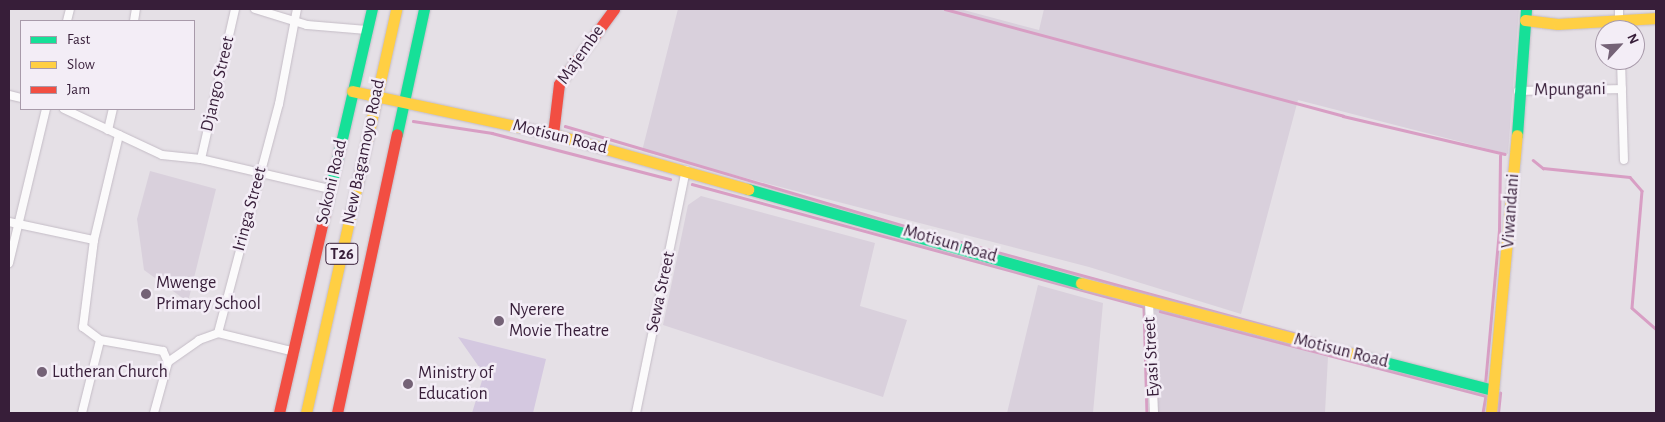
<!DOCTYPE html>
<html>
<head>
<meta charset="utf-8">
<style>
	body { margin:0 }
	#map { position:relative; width:1665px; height:422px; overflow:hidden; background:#e5e0e6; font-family:"Alegreya Sans",sans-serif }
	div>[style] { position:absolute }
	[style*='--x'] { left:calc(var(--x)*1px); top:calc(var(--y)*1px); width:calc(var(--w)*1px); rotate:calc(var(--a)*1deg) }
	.built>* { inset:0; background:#d9d0dc }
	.green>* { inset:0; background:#d4c8e0 }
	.stream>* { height:2.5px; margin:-1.25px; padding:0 1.25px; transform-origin:1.25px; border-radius:1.25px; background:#d89ec4 }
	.roads { filter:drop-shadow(0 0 1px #c4bcc6) drop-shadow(0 0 1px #c4bcc6) }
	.street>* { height:8px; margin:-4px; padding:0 4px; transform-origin:4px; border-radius:4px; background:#fbfafb }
	.fast>* { height:11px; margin:-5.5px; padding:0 5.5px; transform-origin:5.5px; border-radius:5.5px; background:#16e098 }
	.slow>* { height:11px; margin:-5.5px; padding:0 5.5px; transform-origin:5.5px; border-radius:5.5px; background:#ffcf43 }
	.jam>* { height:11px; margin:-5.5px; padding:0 5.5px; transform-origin:5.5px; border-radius:5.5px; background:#f24e42 }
	.dots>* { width:14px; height:14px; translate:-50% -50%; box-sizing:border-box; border:2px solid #f3edf6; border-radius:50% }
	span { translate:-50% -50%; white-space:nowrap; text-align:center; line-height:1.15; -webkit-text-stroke:5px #f3edf6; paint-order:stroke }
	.shield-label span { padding:1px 4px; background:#f3edf6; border:1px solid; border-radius:4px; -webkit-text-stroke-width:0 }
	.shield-label { font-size:16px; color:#371e39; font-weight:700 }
	.street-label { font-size:18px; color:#371e39 }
	.poi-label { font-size:18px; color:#371e39 }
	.left { translate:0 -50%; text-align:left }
	.frame { position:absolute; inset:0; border:10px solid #371e39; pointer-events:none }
	.legend { position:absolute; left:20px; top:20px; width:175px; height:90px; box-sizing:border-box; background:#f3edf6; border:1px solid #a89aaa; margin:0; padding:6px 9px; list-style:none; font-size:15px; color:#371e39 }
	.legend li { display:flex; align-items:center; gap:10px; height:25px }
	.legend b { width:25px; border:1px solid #a89aaa }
	.north { position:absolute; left:1595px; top:20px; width:50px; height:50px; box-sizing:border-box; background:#f3edf6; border:1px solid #a89aaa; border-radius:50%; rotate:65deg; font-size:14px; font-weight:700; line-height:20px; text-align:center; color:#371e39 }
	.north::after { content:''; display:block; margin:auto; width:18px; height:22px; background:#746276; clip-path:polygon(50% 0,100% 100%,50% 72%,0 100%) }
</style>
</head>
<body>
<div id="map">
	<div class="built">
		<i style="clip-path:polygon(678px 9px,960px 9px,1039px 30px,1044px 9px,1519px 9px,1508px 154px,1298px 100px,1241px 314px,1089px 267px,642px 151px)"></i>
		<i style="clip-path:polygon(150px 171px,216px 189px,188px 302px,144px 270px,137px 219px)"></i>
		<i style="clip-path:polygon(701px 196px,875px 243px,860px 306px,907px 320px,883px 397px,663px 325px,688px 205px)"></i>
		<i style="clip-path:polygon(1038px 285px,1103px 303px,1093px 413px,1007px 413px)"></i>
		<i style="clip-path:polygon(1155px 309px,1328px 357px,1325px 413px,1158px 413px)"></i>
	</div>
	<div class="green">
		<i style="clip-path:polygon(458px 337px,546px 359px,533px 413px,472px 413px,484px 374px)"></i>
	</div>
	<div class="stream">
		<i style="--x:945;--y:9;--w:412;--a:15"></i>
		<i style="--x:1343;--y:116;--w:166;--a:13.2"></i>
		<i style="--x:413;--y:121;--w:80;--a:8.6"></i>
		<i style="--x:492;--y:133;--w:184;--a:14.5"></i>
		<i style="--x:565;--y:126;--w:397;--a:16.4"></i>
		<i style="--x:946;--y:238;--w:391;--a:15.3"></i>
		<i style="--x:1533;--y:160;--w:13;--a:39"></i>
		<i style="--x:1543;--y:168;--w:87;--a:5.9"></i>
		<i style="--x:1630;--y:177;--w:18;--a:49"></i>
		<i style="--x:1642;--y:191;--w:117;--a:94.9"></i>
		<i style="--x:1632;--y:308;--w:32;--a:41"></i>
		<i style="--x:692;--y:184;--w:472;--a:15.2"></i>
		<i style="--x:1144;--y:307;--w:106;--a:88.4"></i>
		<i style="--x:1160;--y:311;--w:337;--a:14.6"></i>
		<i style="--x:1486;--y:396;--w:17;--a:100"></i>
		<i style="--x:1485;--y:384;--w:155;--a:-84.8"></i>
		<i style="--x:1499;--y:230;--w:74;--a:-89.2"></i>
		<i style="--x:1498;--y:413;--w:20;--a:-84"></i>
	</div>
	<div class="roads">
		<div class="street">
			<i style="--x:255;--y:9;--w:54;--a:17.1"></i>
			<i style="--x:307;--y:25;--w:60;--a:4.8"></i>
			<i style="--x:1619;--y:9;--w:21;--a:90"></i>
			<i style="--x:67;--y:21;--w:12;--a:-76"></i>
			<i style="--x:134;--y:21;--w:12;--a:-81"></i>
			<i style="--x:1621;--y:60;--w:100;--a:88.3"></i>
			<i style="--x:1518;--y:91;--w:104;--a:-1.1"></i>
			<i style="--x:9;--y:95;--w:12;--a:14"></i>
			<i style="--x:64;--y:109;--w:108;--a:25.1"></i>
			<i style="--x:162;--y:155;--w:39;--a:6"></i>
			<i style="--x:201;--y:159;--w:132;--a:13.1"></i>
			<i style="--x:108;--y:130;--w:22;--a:-77"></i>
			<i style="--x:119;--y:135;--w:108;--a:103.4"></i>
			<i style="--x:94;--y:240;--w:88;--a:97.2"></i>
			<i style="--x:83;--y:327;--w:21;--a:37"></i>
			<i style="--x:100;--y:340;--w:64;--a:9.9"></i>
			<i style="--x:163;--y:351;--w:12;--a:66"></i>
			<i style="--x:201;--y:159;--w:154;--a:-77.2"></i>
			<i style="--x:9;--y:222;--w:87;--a:12"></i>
			<i style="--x:9;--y:263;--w:158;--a:-76.5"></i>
			<i style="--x:1149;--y:302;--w:111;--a:87.4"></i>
			<i style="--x:295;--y:352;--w:79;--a:-166.1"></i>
			<i style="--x:218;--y:333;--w:237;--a:-75.1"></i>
			<i style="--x:279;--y:104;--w:97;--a:-79.3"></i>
			<i style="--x:82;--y:413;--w:75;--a:-76.1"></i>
			<i style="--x:154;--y:413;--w:53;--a:-74.6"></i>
			<i style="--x:168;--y:362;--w:38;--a:-35"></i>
			<i style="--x:199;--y:340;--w:20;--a:-20"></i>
			<i style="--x:636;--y:413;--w:248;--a:-78.4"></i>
		</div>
		<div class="fast">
			<i style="--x:397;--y:134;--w:128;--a:-77.8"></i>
			<i style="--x:1517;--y:135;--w:126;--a:-85.9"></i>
			<i style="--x:748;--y:189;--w:346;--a:15.8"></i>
			<i style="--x:328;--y:199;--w:195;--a:-77"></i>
			<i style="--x:1365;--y:357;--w:132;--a:14.5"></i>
		</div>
		<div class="slow">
			<i style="--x:1525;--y:20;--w:33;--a:7"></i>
			<i style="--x:1558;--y:24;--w:98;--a:-3.5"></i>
			<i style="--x:352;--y:91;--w:206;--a:12.1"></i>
			<i style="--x:553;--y:134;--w:203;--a:15.8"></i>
			<i style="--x:1081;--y:283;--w:293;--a:14.6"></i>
			<i style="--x:306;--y:413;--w:414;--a:-77.4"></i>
			<i style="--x:1491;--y:413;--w:279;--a:-84.7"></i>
		</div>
		<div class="jam">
			<i style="--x:553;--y:134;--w:50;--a:-83.2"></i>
			<i style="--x:559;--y:84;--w:93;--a:-53.7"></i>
			<i style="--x:279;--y:413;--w:220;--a:-77.1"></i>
			<i style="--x:337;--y:413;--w:285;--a:-77.9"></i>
		</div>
	</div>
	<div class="dots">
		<i style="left:146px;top:294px;background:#746276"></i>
		<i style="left:499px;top:321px;background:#746276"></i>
		<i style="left:42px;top:372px;background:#746276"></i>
		<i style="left:408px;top:384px;background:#746276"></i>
	</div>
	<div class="shield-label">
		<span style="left:342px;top:254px">T26</span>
	</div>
	<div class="street-label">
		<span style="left:581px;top:55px;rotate:-55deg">Majembe</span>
		<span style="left:218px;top:84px;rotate:-77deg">Django Street</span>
		<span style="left:1570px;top:90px;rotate:-1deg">Mpungani</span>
		<span style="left:560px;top:137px;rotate:14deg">Motisun Road</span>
		<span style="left:364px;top:152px;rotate:-78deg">New Bagamoyo Road</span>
		<span style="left:332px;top:182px;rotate:-77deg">Sokoni Road</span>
		<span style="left:250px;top:209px;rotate:-75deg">Iringa Street</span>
		<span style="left:1511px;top:211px;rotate:-86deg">Viwandani</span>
		<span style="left:950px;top:244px;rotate:16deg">Motisun Road</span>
		<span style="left:661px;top:292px;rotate:-78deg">Sewa Street</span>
		<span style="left:1341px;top:351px;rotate:14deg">Motisun Road</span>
		<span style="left:1152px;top:357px;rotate:-93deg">Eyasi Street</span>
	</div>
	<div class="poi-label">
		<span class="left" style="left:156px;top:294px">Mwenge<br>Primary School</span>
		<span class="left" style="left:509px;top:321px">Nyerere<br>Movie Theatre</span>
		<span class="left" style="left:52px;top:372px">Lutheran Church</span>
		<span class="left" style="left:418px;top:384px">Ministry of<br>Education</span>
	</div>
	<div class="frame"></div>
	<ul class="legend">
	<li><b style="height:6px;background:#16e098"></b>Fast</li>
	<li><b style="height:6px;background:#ffcf43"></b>Slow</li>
	<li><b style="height:6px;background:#f24e42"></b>Jam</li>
	</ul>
	<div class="north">N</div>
</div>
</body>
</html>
